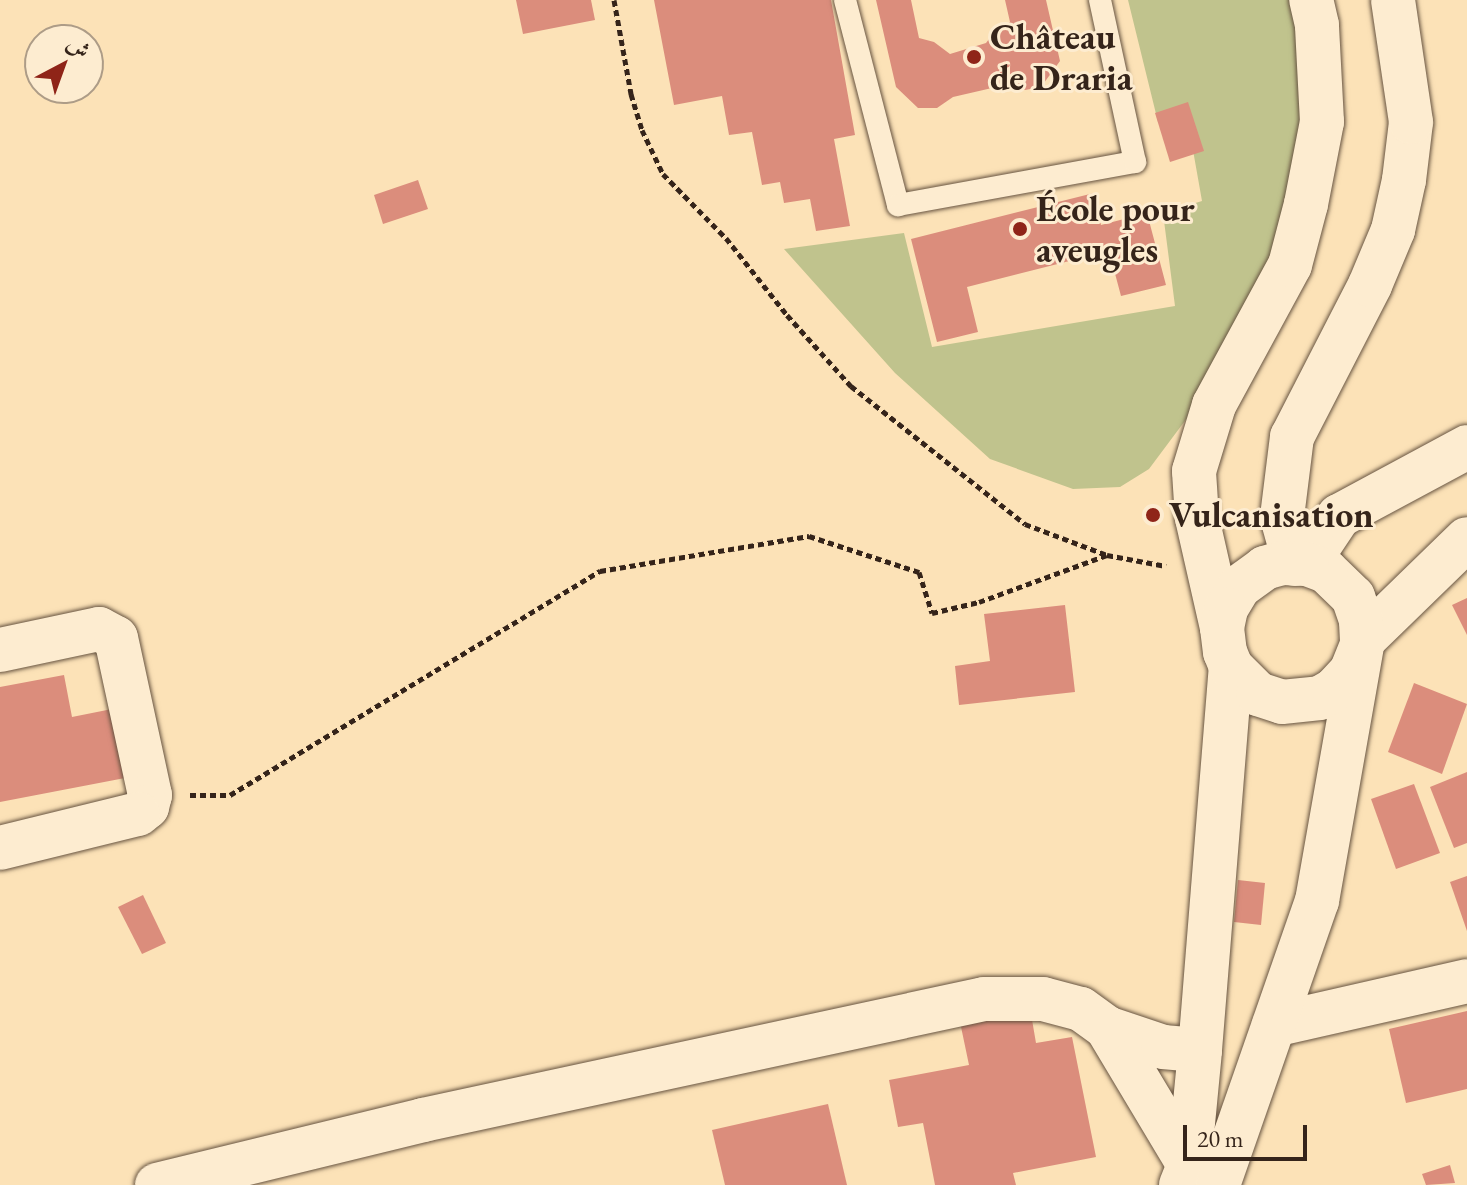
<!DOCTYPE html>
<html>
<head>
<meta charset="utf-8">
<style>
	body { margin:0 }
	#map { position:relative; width:1467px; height:1185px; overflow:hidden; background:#fce2b7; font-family:"EB Garamond",Amiri,serif }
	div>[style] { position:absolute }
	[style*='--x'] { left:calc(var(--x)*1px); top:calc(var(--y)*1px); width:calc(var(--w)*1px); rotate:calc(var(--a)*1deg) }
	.green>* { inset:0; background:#c0c38d }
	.building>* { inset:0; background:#db8d7c }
	.path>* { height:5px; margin-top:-2.5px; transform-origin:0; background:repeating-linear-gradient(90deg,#35241a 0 6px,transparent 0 10px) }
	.roads { filter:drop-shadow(0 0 2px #675441) drop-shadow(0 0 2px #675441) }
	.lane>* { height:22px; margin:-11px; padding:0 11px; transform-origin:11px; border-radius:11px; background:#fdecd0 }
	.street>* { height:44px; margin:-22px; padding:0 22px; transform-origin:22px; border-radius:22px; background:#fdecd0 }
	.secondary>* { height:44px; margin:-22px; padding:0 22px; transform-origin:22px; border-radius:22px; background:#fdecd0 }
	.dots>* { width:22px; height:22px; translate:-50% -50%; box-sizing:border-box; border:4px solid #fdecd0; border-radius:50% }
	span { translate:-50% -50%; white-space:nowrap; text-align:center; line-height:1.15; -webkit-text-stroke:6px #fdecd0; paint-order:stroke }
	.poi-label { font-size:36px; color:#35241a; font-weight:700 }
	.left { translate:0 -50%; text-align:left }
	.north { position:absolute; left:24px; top:24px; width:80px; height:80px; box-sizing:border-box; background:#fdecd0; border:2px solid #ad9c87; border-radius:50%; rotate:41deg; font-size:22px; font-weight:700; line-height:32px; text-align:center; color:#35241a }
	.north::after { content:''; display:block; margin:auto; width:28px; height:36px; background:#8f2418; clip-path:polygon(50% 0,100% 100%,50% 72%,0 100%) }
	.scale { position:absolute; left:1183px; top:1125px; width:124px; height:36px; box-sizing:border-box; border:4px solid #35241a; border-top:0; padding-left:10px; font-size:24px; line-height:28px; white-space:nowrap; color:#35241a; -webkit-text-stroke:6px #fdecd0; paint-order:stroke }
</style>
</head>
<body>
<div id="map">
	<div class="green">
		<i style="clip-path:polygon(1128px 0,1299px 0,1303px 117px,1263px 298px,1199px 402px,1149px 469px,1120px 487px,1073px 489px,990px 459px,895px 373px,784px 249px,904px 233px,932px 347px,1175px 306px,1163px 213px,1202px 201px,1188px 122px,1158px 122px)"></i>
	</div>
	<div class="building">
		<i style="clip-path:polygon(516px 0,591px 0,595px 20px,523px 34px)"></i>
		<i style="clip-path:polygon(654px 0,831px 0,855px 135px,834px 139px,850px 226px,816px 231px,810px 199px,784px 203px,780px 182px,762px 185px,752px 132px,729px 135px,722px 96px,674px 105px)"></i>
		<i style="clip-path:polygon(876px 0,911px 0,919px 38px,934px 42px,950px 54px,986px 43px,995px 31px,1010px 22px,1005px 0,1046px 0,1060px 61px,1041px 87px,1025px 90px,1005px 85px,953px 97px,937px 108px,918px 108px,896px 87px)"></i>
		<i style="clip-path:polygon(1188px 102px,1204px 151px,1170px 162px,1155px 113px)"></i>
		<i style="clip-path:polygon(418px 180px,428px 209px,383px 224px,374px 195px)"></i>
		<i style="clip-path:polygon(1094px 193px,1101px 225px,1147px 213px,1166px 285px,1121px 296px,1109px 251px,967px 287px,978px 332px,937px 342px,911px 239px)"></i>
		<i style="clip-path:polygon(1467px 598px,1467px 635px,1452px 605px)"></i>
		<i style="clip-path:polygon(1065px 605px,1075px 692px,959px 705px,955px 666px,990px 661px,984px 614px)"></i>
		<i style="clip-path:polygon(64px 675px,72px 717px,112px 709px,125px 778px,0 802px,0 687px)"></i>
		<i style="clip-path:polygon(1414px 683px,1467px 704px,1442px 774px,1388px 752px)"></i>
		<i style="clip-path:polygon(1467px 772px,1467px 843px,1454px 848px,1430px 787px)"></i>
		<i style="clip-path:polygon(1414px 784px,1440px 853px,1396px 869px,1371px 799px)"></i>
		<i style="clip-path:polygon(1467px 876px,1467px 931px,1450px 882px)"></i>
		<i style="clip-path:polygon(1238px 880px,1265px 883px,1261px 925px,1234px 922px)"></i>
		<i style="clip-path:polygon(143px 895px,166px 943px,142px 954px,118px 907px)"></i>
		<i style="clip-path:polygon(1030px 1008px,1036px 1043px,1072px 1037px,1096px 1157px,1013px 1173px,1016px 1185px,935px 1185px,923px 1123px,898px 1127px,889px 1080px,969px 1065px,960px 1022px)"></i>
		<i style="clip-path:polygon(1467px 1011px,1467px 1089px,1406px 1103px,1389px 1029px)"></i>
		<i style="clip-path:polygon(828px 1104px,847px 1185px,725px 1185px,712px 1130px)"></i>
		<i style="clip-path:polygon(1450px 1165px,1455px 1183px,1426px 1185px,1422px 1174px)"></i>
	</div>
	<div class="path">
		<i style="--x:614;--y:0;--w:96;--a:79.7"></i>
		<i style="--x:631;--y:94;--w:38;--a:73"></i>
		<i style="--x:642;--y:130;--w:49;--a:64.5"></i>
		<i style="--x:663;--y:174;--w:90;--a:45.5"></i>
		<i style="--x:726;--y:238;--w:98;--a:51.6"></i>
		<i style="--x:787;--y:315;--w:96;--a:48"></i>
		<i style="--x:851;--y:386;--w:222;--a:38.4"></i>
		<i style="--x:1025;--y:524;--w:88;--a:20.7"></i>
		<i style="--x:1107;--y:555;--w:60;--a:10.6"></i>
		<i style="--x:190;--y:795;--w:40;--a:0"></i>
		<i style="--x:230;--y:795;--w:433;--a:-31.2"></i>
		<i style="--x:600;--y:571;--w:212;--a:-9.5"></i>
		<i style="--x:809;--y:536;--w:116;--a:18.1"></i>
		<i style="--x:919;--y:572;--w:43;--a:72.4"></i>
		<i style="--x:932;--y:613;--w:48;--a:-13.2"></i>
		<i style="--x:979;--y:602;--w:136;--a:-20.2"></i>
	</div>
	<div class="roads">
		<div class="lane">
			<i style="--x:845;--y:0;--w:212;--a:75.5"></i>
			<i style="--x:898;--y:205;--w:241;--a:-10.3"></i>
			<i style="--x:1135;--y:162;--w:166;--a:-102.2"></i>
		</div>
		<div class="street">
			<i style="--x:0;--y:650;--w:101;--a:-12"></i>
			<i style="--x:99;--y:629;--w:19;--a:28"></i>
			<i style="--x:116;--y:638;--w:161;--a:77.8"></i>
			<i style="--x:150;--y:795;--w:12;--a:104"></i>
			<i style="--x:147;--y:807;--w:11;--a:142"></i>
			<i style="--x:138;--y:814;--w:142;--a:166.2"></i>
			<i style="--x:1274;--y:1025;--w:198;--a:-12.8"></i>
			<i style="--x:1189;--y:1165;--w:160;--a:-120.9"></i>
			<i style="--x:1107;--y:1028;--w:59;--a:18.7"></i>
			<i style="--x:1163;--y:1047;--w:37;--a:5"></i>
			<i style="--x:157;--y:1185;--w:274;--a:-13.7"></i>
			<i style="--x:423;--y:1120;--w:574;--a:-12.17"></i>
			<i style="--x:984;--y:999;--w:59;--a:0"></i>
			<i style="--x:1043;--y:999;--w:39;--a:15"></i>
			<i style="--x:1081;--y:1009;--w:32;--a:36"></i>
		</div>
		<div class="secondary">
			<i style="--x:1295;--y:564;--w:49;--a:-105.5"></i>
			<i style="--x:1282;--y:517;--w:81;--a:-82.9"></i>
			<i style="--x:1292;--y:437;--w:171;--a:-62.8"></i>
			<i style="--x:1370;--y:285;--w:60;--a:-67.3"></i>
			<i style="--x:1393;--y:230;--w:51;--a:-77.6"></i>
			<i style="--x:1404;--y:180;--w:58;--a:-83.1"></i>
			<i style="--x:1411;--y:122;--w:123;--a:-98.4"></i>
			<i style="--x:1307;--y:564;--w:58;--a:-56.3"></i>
			<i style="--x:1339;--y:516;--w:145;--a:-28.3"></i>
			<i style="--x:1222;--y:628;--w:113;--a:-102.8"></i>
			<i style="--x:1197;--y:518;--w:47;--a:-93.7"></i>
			<i style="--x:1194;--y:471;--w:69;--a:-73.1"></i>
			<i style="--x:1214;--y:405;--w:159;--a:-61.5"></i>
			<i style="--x:1290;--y:265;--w:63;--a:-75.3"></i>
			<i style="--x:1306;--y:204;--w:84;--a:-79"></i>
			<i style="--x:1322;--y:122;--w:97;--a:-93"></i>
			<i style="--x:1317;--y:25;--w:26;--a:-103"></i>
			<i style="--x:1362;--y:641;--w:146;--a:-44.2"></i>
			<i style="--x:1181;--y:1185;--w:22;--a:-68"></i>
			<i style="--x:1189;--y:1165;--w:116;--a:-84.5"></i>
			<i style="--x:1200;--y:1050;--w:384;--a:-85.4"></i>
			<i style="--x:1218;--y:1185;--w:301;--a:-70.8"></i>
			<i style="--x:1317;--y:901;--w:260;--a:-80"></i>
			<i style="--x:1362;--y:645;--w:4;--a:-90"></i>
			<i style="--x:1362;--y:641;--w:21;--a:-93"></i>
			<i style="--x:1361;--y:620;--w:24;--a:-109"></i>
			<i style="--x:1353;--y:597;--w:37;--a:-136"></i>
			<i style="--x:1326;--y:571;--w:20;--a:-160"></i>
			<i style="--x:1307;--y:564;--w:25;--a:-178"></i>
			<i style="--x:1282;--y:563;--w:18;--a:164"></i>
			<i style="--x:1265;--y:568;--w:32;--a:144"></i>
			<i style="--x:1239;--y:587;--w:26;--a:121"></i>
			<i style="--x:1226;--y:609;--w:19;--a:102"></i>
			<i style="--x:1222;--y:628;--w:24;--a:83"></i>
			<i style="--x:1225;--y:652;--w:16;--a:68"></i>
			<i style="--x:1231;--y:667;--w:38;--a:45"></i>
			<i style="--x:1258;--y:694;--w:25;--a:18"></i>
			<i style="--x:1282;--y:702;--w:38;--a:-6"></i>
			<i style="--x:1320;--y:698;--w:16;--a:-30"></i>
			<i style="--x:1334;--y:690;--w:25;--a:-47"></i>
			<i style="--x:1351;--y:672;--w:29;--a:-68"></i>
		</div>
	</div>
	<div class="dots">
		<i style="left:974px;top:57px;background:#8f2418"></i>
		<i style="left:1020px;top:229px;background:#8f2418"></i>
		<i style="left:1153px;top:515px;background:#8f2418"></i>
	</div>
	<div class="poi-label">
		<span class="left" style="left:990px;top:57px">Château<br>de Draria</span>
		<span class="left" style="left:1036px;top:229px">École pour<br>aveugles</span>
		<span class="left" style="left:1169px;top:515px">Vulcanisation</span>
	</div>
	<div class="north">ش</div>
	<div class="scale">20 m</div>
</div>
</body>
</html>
